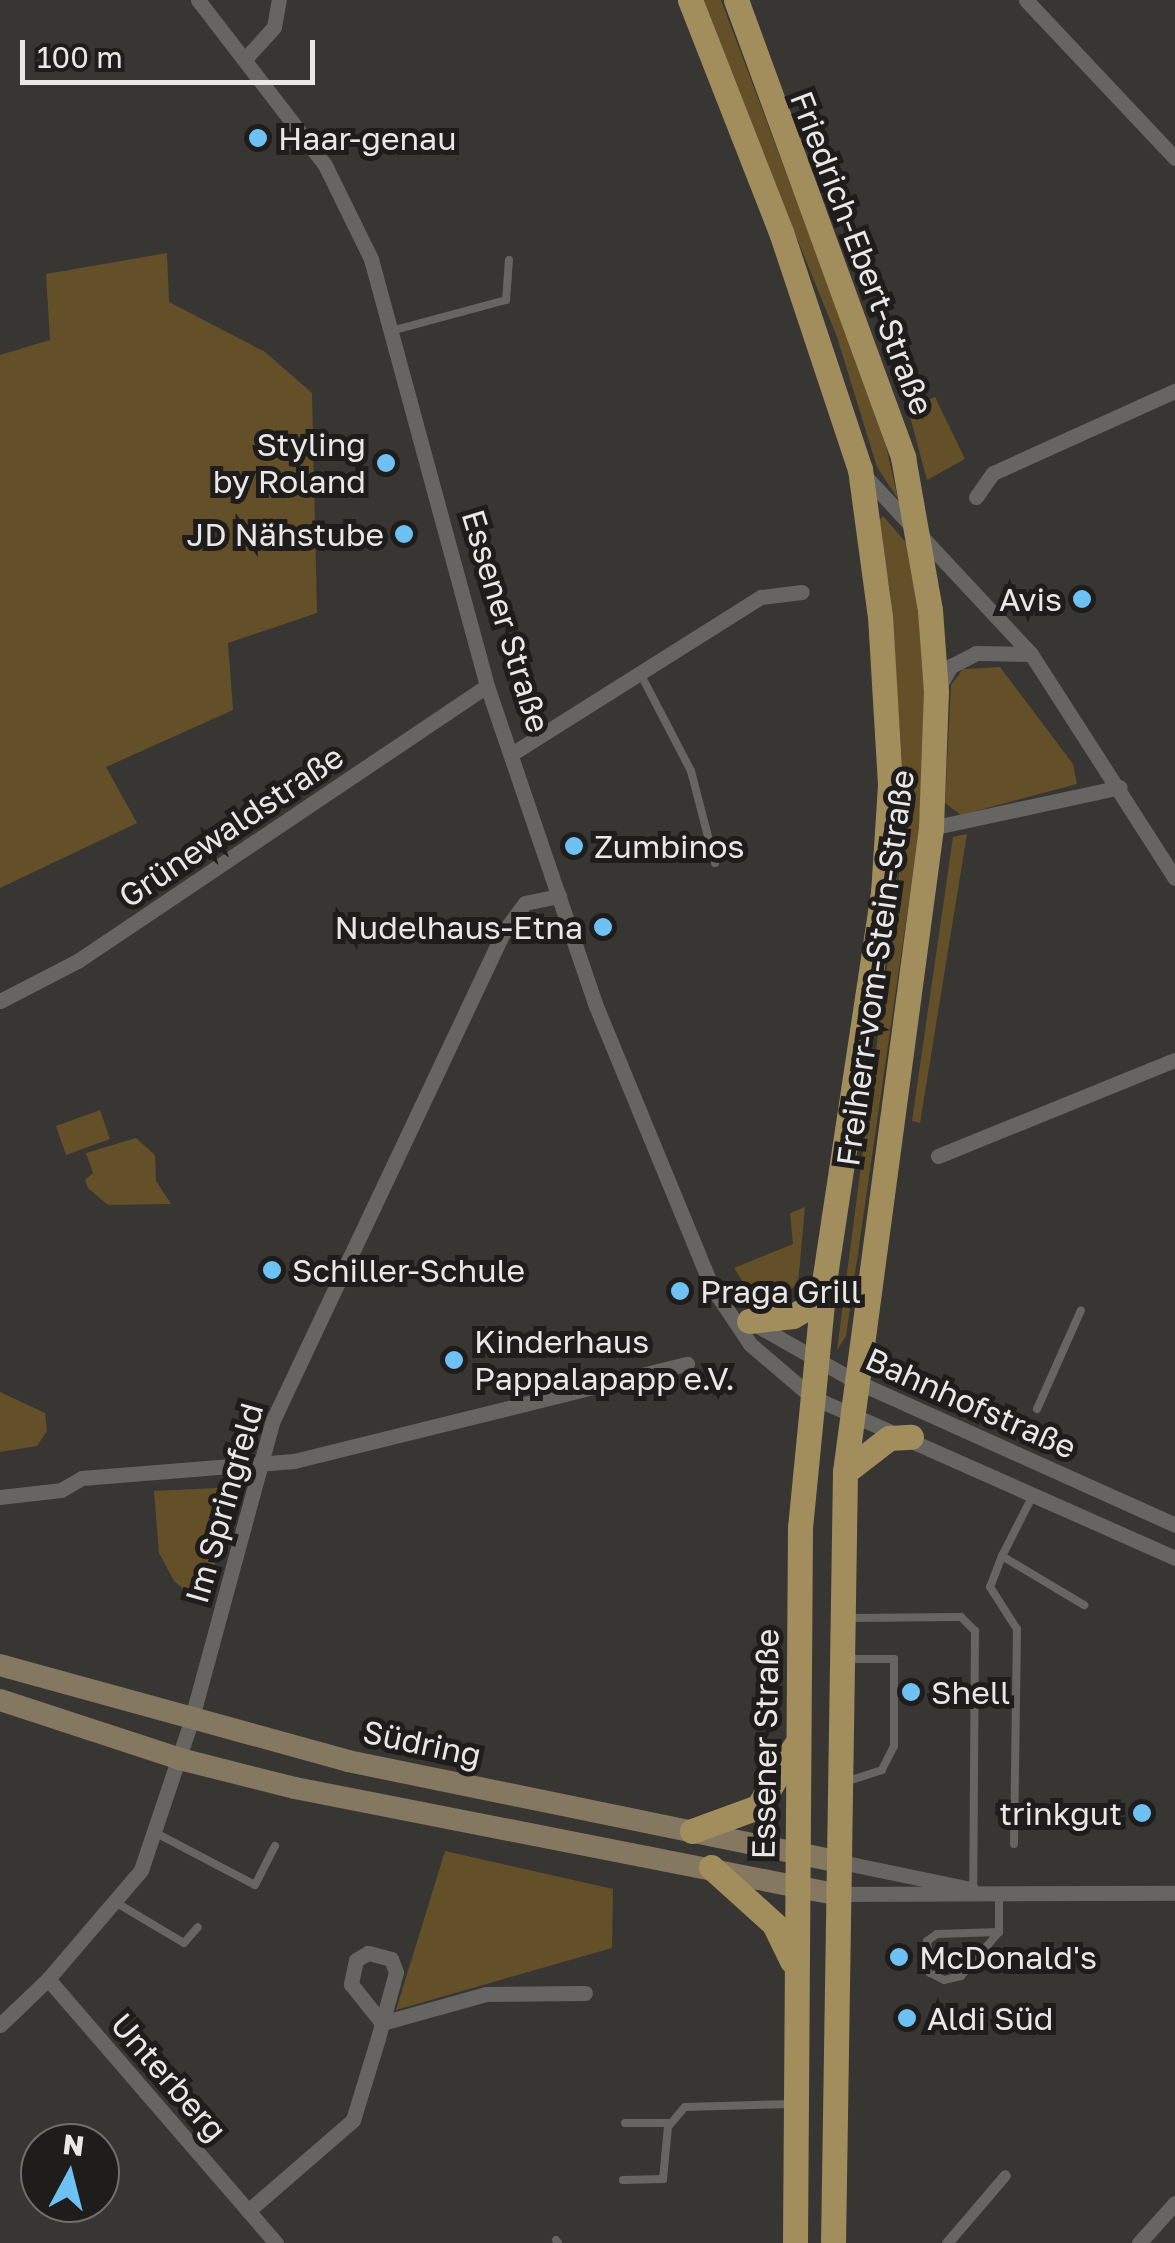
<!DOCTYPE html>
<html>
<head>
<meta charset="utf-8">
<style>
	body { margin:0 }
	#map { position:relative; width:1175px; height:2243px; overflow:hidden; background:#373633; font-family:"Golos Text",sans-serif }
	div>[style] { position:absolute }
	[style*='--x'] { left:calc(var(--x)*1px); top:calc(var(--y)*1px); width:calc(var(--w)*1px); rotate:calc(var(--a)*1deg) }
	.green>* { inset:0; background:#635028 }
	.service>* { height:8px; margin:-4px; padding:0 4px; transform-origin:4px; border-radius:4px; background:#666562 }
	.pedestrian>* { height:11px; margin:-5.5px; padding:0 5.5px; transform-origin:5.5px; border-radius:5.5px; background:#666562 }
	.minor>* { height:15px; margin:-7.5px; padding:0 7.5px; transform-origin:7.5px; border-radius:7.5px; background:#666562 }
	.secondary>* { height:22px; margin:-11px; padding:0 11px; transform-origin:11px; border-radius:11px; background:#847960 }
	.primary>* { height:25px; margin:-12.5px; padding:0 12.5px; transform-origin:12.5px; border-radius:12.5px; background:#a28d5d }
	.dots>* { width:28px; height:28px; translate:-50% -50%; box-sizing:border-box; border:5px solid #1e1d1c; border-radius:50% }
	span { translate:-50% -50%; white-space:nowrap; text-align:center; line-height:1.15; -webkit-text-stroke:10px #1e1d1c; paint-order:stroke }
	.poi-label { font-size:32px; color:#e9e8e6 }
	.left { translate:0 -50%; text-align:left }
	.right { translate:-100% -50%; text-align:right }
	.street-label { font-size:32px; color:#e9e8e6 }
	.north { position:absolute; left:20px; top:2123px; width:100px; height:100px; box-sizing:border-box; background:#1e1d1c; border:2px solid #6f6e6d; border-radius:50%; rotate:7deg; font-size:28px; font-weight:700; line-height:40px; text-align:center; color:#e9e8e6 }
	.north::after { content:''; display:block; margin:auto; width:35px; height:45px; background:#6dc2f3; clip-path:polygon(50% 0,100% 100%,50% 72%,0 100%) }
	.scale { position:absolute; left:20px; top:40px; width:295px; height:45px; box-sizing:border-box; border:5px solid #e9e8e6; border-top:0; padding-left:12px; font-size:30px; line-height:35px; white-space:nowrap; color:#e9e8e6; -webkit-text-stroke:8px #1e1d1c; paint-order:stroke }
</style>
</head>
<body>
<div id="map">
	<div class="green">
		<i style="clip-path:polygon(700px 0,721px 0,882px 428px,898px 499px,877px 467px,837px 337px)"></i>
		<i style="clip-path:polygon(167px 253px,169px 302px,265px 352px,312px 393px,317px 613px,228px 643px,233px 710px,106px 767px,137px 823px,0 888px,0 355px,50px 340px,46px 274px)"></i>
		<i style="clip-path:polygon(935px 397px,965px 459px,927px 480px,908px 409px)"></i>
		<i style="clip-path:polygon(883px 516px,909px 546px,919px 611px,925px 702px,919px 831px,846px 1336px,837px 1350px,901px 859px,903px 777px,890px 592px,878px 521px)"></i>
		<i style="clip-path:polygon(1000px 667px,1073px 764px,1077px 784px,961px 815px,945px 803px,951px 685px,963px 669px)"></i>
		<i style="clip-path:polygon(967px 834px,920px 1123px,912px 1121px,953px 837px)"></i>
		<i style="clip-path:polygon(100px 1110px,110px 1139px,66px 1155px,56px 1126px)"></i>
		<i style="clip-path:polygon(136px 1138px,155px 1155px,156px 1181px,171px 1204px,108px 1205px,88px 1188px,85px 1180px,93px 1173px,86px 1153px)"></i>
		<i style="clip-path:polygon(805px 1207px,798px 1283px,783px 1297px,752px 1296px,734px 1268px,793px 1244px,790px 1213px)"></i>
		<i style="clip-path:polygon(0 1392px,45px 1413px,47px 1431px,37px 1446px,0 1452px)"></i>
		<i style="clip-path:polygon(237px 1487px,203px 1605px,174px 1581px,159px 1553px,154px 1491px)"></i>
		<i style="clip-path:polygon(445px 1851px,613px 1889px,612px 1948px,396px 2010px)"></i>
	</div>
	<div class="service">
		<i style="--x:391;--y:331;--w:119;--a:-15.1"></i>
		<i style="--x:506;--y:300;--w:40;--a:-85.7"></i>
		<i style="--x:640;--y:673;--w:110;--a:62.5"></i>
		<i style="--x:691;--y:771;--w:95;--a:75.4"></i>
		<i style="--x:1037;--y:1409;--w:108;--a:-66"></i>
		<i style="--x:1034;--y:1493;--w:71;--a:116.9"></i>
		<i style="--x:1002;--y:1556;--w:96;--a:30.9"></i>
		<i style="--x:1002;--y:1556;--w:33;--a:111"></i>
		<i style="--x:990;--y:1587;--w:50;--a:57.3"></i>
		<i style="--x:1017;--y:1629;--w:215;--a:90.8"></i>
		<i style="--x:849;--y:1618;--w:112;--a:-0.5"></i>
		<i style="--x:961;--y:1617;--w:20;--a:45"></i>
		<i style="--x:975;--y:1631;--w:258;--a:90.4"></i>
		<i style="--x:845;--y:1659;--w:49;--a:0"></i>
		<i style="--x:894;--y:1659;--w:87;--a:90"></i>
		<i style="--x:894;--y:1746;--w:27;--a:117"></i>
		<i style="--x:882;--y:1770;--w:38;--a:162"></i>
		<i style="--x:154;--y:1832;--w:114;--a:27.7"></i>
		<i style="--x:255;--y:1885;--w:44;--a:-62.9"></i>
		<i style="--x:999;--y:1894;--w:38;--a:90"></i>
		<i style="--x:999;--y:1932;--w:58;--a:130.8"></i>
		<i style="--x:961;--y:1976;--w:17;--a:167"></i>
		<i style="--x:944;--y:1980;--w:16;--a:-153"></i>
		<i style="--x:930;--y:1973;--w:32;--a:-95"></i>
		<i style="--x:927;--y:1941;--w:12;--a:-35"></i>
		<i style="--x:937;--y:1934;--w:62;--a:-1.8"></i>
		<i style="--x:115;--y:1902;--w:80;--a:30.7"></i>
		<i style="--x:184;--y:1943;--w:21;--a:-49"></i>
		<i style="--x:625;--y:2123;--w:45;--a:0"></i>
		<i style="--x:623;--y:2180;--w:40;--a:-1.4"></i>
		<i style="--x:663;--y:2179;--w:52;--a:-84.5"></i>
		<i style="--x:668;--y:2127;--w:26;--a:-50"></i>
		<i style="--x:685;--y:2107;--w:106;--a:-1.6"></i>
		<i style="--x:556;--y:2240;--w:4;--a:56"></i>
	</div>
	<div class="pedestrian">
		<i style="--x:947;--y:2243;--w:89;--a:-49.5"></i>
	</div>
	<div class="minor">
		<i style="--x:198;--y:0;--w:208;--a:52.4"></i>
		<i style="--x:325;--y:165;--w:105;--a:63.9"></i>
		<i style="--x:371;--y:259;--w:442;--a:74.8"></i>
		<i style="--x:487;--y:686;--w:338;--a:71.2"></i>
		<i style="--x:596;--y:1006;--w:304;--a:67.6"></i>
		<i style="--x:712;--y:1287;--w:69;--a:56.3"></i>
		<i style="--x:750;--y:1344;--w:82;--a:40.5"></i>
		<i style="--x:812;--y:1397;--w:397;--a:23.9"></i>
		<i style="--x:1026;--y:0;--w:217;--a:46.7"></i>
		<i style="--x:245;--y:59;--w:43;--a:-47.8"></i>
		<i style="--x:274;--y:27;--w:27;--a:-80"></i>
		<i style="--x:865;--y:476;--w:243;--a:47"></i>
		<i style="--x:1031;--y:654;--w:266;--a:57.3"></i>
		<i style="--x:976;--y:497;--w:29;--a:-55"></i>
		<i style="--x:993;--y:473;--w:200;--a:-24.3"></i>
		<i style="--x:937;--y:690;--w:28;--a:-60"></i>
		<i style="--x:951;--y:666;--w:28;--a:-27"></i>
		<i style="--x:976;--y:653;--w:55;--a:1"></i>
		<i style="--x:513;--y:753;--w:293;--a:-32.2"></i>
		<i style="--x:761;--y:597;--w:41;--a:-7"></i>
		<i style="--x:931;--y:828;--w:193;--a:-12.2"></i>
		<i style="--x:0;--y:1001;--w:89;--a:-27.4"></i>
		<i style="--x:79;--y:960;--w:491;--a:-33.9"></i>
		<i style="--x:938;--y:1156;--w:256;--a:-22.1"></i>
		<i style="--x:751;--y:1322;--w:120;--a:29.6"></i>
		<i style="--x:855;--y:1381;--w:351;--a:24.2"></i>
		<i style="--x:0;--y:1497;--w:61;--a:-6.5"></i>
		<i style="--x:61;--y:1490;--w:24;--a:-30"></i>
		<i style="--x:82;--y:1478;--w:213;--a:-4.6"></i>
		<i style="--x:294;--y:1461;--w:405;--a:-13.9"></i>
		<i style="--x:836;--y:1861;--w:138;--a:11.7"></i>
		<i style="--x:835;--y:1894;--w:340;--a:-0.2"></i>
		<i style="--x:48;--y:1979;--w:349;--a:49.2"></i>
		<i style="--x:382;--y:2023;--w:108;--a:-15.6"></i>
		<i style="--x:486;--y:1994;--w:99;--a:-0.6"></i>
		<i style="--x:0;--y:2025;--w:66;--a:-43.8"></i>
		<i style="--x:48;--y:1979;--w:143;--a:-49.5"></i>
		<i style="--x:141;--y:1870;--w:157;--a:-71.4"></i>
		<i style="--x:191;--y:1721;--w:312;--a:-74.8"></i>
		<i style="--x:273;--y:1420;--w:539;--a:-64.72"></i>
		<i style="--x:503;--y:933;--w:37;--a:-54"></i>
		<i style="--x:525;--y:903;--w:35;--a:-12"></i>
		<i style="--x:248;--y:2211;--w:139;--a:-40.9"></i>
		<i style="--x:353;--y:2120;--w:86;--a:-73"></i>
		<i style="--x:378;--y:2038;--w:68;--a:-74.7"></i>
		<i style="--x:396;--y:1972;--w:14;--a:-111"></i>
		<i style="--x:391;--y:1959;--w:24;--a:-165"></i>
		<i style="--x:368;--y:1953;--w:14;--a:150"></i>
		<i style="--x:356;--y:1960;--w:25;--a:102"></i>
		<i style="--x:351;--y:1984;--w:50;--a:51.5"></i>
		<i style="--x:1139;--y:2243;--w:54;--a:-48"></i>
	</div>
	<div class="secondary">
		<i style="--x:0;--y:1665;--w:361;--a:15.4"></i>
		<i style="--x:348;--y:1761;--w:498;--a:11.6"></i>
		<i style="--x:0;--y:1700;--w:189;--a:18.1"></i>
		<i style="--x:180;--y:1759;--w:119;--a:14.2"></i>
		<i style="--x:295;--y:1788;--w:550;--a:11.11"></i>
	</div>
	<div class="primary">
		<i style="--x:690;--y:0;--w:249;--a:68.6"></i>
		<i style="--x:781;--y:232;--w:250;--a:71.6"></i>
		<i style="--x:860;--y:469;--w:148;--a:82.3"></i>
		<i style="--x:880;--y:616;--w:169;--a:86.6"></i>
		<i style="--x:890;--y:785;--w:107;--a:93.7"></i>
		<i style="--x:883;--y:892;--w:395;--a:98.6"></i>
		<i style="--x:824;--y:1283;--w:245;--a:95.6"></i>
		<i style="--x:800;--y:1527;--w:716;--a:90.4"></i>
		<i style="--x:736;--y:0;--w:487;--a:69.9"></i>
		<i style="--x:903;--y:457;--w:155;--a:80"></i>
		<i style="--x:930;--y:610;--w:81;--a:85.8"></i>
		<i style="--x:936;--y:691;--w:137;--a:92.1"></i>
		<i style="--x:931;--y:828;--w:650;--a:97.61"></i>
		<i style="--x:845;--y:1472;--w:771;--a:90.89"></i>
		<i style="--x:749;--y:1321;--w:44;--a:-6.5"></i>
		<i style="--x:793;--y:1316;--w:22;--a:-30"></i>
		<i style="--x:812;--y:1305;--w:25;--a:-61"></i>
		<i style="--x:845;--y:1472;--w:56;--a:-37.7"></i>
		<i style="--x:889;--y:1438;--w:22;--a:-3"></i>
		<i style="--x:692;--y:1831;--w:70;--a:-20"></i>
		<i style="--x:758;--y:1807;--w:71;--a:-58.8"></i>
		<i style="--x:711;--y:1867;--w:85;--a:42.1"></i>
		<i style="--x:774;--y:1924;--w:41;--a:64.1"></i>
	</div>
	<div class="dots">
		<i style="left:258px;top:138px;background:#6dc2f3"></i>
		<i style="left:386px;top:463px;background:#6dc2f3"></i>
		<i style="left:404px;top:534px;background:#6dc2f3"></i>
		<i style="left:1082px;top:599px;background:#6dc2f3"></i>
		<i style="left:574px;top:846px;background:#6dc2f3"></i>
		<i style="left:603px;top:927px;background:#6dc2f3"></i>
		<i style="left:272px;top:1270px;background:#6dc2f3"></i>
		<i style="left:680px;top:1291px;background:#6dc2f3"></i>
		<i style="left:454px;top:1360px;background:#6dc2f3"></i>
		<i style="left:911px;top:1692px;background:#6dc2f3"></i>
		<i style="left:1142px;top:1813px;background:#6dc2f3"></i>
		<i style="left:899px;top:1957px;background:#6dc2f3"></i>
		<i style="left:907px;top:2018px;background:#6dc2f3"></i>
	</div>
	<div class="poi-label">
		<span class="left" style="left:278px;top:138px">Haar-genau</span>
		<span class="right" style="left:366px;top:463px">Styling<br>by Roland</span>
		<span class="right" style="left:384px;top:534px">JD Nähstube</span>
		<span class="right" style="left:1062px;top:599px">Avis</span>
		<span class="left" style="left:594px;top:846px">Zumbinos</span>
		<span class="right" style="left:583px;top:927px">Nudelhaus-Etna</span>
		<span class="left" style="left:292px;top:1270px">Schiller-Schule</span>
		<span class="left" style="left:700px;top:1291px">Praga Grill</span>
		<span class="left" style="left:474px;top:1360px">Kinderhaus<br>Pappalapapp e.V.</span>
		<span class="left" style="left:931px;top:1692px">Shell</span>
		<span class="right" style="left:1122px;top:1813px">trinkgut</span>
		<span class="left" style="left:919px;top:1957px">McDonald's</span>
		<span class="left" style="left:927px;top:2018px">Aldi Süd</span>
	</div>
	<div class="street-label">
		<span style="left:862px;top:253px;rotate:69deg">Friedrich-Ebert-Straße</span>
		<span style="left:506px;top:621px;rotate:73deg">Essener Straße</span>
		<span style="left:231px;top:826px;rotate:-34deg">Grünewaldstraße</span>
		<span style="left:875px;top:968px;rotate:-82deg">Freiherr-vom-Stein-Straße</span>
		<span style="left:971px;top:1403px;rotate:24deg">Bahnhofstraße</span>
		<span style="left:224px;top:1503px;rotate:-74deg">Im Springfeld</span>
		<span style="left:422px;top:1743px;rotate:12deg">Südring</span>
		<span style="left:765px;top:1744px;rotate:-89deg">Essener Straße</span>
		<span style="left:169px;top:2077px;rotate:49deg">Unterberg</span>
	</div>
	<div class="north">N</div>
	<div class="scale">100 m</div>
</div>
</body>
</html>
